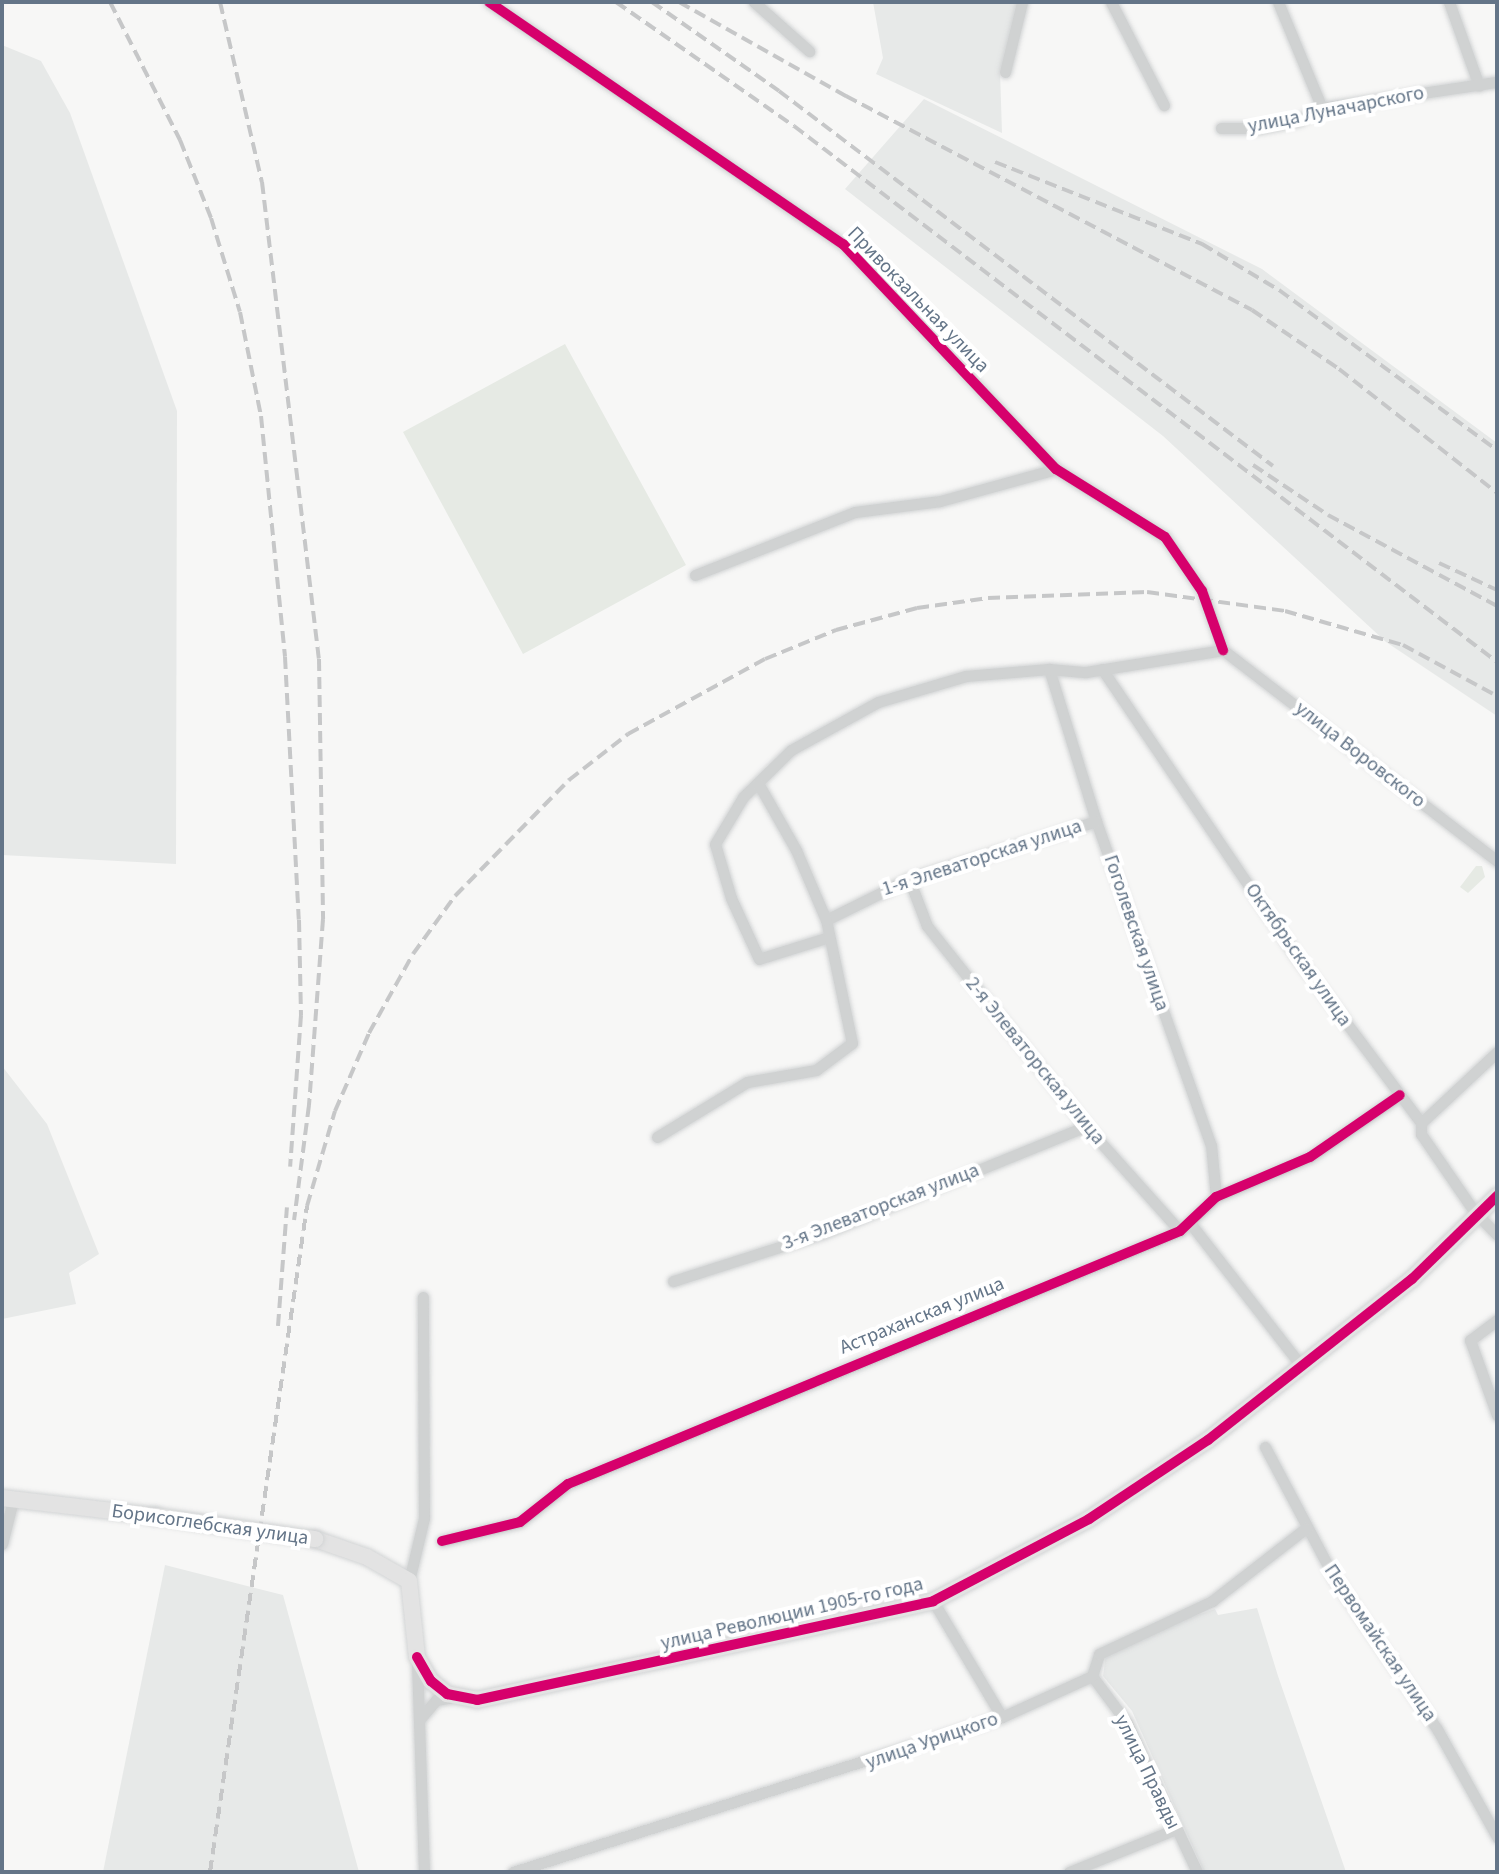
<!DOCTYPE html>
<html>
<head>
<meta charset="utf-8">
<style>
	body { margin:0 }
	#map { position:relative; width:1499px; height:1874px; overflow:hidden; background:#f7f7f6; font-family:"Source Sans 3",sans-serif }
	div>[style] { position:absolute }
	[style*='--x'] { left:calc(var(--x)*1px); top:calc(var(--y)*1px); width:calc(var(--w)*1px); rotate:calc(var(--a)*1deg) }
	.built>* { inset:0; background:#e7e9e8 }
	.green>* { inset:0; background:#e6eae4 }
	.roads { filter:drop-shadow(0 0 2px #d2d4d5) drop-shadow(0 0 2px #d2d4d5) }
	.street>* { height:11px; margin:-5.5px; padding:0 5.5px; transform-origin:5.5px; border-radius:5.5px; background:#d0d2d2 }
	.secondary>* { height:16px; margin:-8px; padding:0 8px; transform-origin:8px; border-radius:8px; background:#e3e3e3 }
	.rail>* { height:4px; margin-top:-2px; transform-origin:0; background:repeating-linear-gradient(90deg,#c6c7c8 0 12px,transparent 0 18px) }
	.bridges { filter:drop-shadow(0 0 2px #d2d4d5) drop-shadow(0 0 2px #d2d4d5) }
	.secondary-bridge>* { height:16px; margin:-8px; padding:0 8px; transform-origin:8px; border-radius:8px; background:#e3e3e3 }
	.cycleway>* { height:10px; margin:-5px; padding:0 5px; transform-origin:5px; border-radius:5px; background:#d6006c }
	span { translate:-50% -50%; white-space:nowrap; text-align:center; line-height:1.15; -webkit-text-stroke:8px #fff; paint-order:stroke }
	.street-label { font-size:20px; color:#647588 }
	.frame { position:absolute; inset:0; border:4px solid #647588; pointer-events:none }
</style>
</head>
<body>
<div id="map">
	<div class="built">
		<i style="clip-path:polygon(873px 2px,1017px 2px,1000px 71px,1002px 133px,876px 74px,883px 58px)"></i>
		<i style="clip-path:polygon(2px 45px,41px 61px,70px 113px,177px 411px,176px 864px,2px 855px)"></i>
		<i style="clip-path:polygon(924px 99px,1262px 269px,1497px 443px,1497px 716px,1386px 642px,1163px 436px,845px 189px)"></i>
		<i style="clip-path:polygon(2px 1066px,47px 1124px,99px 1254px,69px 1273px,76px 1304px,2px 1319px)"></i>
		<i style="clip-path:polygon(165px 1565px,283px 1595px,359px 1872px,103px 1872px)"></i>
		<i style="clip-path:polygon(1257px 1608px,1278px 1676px,1346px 1872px,1204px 1872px,1132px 1711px,1103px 1676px,1106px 1654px,1150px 1631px,1215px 1609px,1218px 1615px)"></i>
	</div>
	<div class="green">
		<i style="clip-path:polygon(565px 344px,686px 565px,523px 654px,403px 432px)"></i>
		<i style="clip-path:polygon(1476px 866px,1482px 866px,1485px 877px,1468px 893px,1460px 887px)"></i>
	</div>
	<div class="roads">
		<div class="street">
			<i style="--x:489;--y:2;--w:429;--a:34.4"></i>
			<i style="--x:843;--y:244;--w:310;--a:46.6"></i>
			<i style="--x:1056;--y:469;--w:128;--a:32"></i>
			<i style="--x:1165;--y:537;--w:65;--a:55.6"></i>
			<i style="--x:1202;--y:591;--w:63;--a:70.4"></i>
			<i style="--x:754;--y:2;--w:74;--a:41.7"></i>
			<i style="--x:1111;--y:2;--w:116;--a:62.8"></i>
			<i style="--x:1278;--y:2;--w:115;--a:67.5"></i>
			<i style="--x:1449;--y:2;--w:89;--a:70.3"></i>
			<i style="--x:1005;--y:72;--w:72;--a:-76.3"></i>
			<i style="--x:1221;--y:128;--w:37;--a:0"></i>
			<i style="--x:1258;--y:128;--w:42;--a:-11"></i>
			<i style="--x:1299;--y:120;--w:26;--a:-28"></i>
			<i style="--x:1322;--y:108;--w:177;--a:-8.5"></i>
			<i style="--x:695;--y:575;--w:172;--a:-21.5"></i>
			<i style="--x:855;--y:512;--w:86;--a:-7.4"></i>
			<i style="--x:940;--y:501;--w:120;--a:-15.4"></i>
			<i style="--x:1223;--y:650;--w:346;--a:37.6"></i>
			<i style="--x:1049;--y:669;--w:159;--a:72.8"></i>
			<i style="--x:1096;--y:821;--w:344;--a:70.5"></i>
			<i style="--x:1211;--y:1145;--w:52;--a:84.5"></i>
			<i style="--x:1102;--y:669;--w:343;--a:55.9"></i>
			<i style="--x:1294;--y:953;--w:212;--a:53.2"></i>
			<i style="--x:1421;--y:1123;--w:11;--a:90"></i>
			<i style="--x:1421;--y:1134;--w:93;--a:55.5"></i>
			<i style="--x:1474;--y:1211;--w:33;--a:46"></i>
			<i style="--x:909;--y:879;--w:50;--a:69"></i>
			<i style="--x:927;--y:926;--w:256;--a:51.5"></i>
			<i style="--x:1086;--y:1126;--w:141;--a:48.2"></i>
			<i style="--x:826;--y:920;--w:93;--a:-26.3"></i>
			<i style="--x:909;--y:879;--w:196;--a:-17.2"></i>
			<i style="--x:829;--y:937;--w:73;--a:162.6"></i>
			<i style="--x:759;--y:959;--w:67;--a:-114.7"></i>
			<i style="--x:731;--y:898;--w:56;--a:-106.5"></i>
			<i style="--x:715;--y:844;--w:55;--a:-59.2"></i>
			<i style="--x:743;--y:797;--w:67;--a:-44.4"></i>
			<i style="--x:791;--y:750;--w:99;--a:-28.9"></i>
			<i style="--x:878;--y:702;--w:92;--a:-16.5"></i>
			<i style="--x:966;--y:676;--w:83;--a:-4.8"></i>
			<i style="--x:1049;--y:669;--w:37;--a:5"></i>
			<i style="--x:1086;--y:672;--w:139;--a:-9.1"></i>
			<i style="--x:1421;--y:1123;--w:104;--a:-43.1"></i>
			<i style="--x:657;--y:1137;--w:105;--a:-31.4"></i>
			<i style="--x:747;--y:1082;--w:70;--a:-9.9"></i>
			<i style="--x:816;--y:1070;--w:45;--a:-36.9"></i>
			<i style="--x:852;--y:1043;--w:126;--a:-101.9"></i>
			<i style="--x:826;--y:920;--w:76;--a:-113.2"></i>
			<i style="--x:796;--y:850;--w:77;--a:-119.6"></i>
			<i style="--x:1190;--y:1223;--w:182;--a:52.1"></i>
			<i style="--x:673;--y:1281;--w:157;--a:-17.7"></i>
			<i style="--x:823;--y:1233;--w:284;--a:-22.1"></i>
			<i style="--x:1497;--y:1320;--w:34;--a:143"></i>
			<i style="--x:1470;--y:1340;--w:80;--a:70.2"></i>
			<i style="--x:1265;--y:1447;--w:149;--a:62.1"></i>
			<i style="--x:1335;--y:1579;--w:181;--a:55.8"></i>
			<i style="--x:1437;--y:1729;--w:124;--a:60.9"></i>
			<i style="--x:442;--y:1541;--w:80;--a:-13.7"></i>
			<i style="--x:520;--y:1522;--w:61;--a:-38.4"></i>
			<i style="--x:568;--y:1484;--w:662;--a:-22.46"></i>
			<i style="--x:1180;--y:1231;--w:50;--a:-43.4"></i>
			<i style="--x:1216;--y:1197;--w:102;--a:-23.1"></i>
			<i style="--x:1310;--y:1157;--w:109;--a:-34.6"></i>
			<i style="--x:2;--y:1544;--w:45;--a:-76"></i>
			<i style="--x:409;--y:1581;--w:65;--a:-76.6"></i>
			<i style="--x:424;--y:1518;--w:221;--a:-90.3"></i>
			<i style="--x:933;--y:1601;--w:135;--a:59.3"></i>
			<i style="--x:417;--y:1661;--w:211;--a:88.1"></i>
			<i style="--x:1092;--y:1676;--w:59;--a:53.3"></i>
			<i style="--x:1127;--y:1723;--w:165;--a:64.8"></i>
			<i style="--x:420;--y:1719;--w:25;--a:-50"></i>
			<i style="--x:436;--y:1700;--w:18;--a:-9"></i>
			<i style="--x:513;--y:1872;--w:513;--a:-17.59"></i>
			<i style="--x:1002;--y:1717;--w:99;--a:-24.5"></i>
			<i style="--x:1092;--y:1676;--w:23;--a:-72"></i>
			<i style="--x:1099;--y:1654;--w:125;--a:-25.1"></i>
			<i style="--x:1212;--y:1601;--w:119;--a:-37.8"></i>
			<i style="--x:1069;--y:1872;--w:115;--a:-21.9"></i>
		</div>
		<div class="secondary">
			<i style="--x:2;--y:1498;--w:154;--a:6.7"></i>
			<i style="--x:315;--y:1539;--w:55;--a:19.1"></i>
			<i style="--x:367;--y:1557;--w:48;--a:29.7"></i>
			<i style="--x:409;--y:1581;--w:76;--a:84"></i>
			<i style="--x:417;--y:1657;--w:28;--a:60"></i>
			<i style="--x:431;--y:1681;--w:21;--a:39"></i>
			<i style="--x:447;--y:1694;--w:31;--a:11"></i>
			<i style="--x:477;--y:1700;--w:467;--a:-12.2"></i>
			<i style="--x:933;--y:1601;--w:176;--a:-27.7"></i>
			<i style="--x:1089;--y:1519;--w:143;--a:-33.6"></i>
			<i style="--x:1208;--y:1440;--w:260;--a:-38.3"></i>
			<i style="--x:1412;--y:1279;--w:119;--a:-44.3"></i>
		</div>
	</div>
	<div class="rail">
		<i style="--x:110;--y:2;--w:155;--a:63.1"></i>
		<i style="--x:180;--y:140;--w:84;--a:68.3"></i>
		<i style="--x:211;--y:218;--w:98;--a:72.9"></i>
		<i style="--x:240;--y:312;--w:106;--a:78.6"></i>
		<i style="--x:261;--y:416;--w:242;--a:84.3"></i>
		<i style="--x:285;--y:657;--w:263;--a:87"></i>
		<i style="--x:299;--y:920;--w:95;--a:88.8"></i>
		<i style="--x:301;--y:1015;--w:152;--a:94.1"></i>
		<i style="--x:220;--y:2;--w:185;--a:76.9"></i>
		<i style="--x:262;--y:182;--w:480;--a:83.2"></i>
		<i style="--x:319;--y:659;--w:260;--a:89.1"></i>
		<i style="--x:323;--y:919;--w:187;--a:94.3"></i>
		<i style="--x:309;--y:1105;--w:116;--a:97.4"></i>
		<i style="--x:616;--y:2;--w:217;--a:34.9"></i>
		<i style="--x:794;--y:126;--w:884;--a:37.32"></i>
		<i style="--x:652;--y:2;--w:155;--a:35"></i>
		<i style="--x:779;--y:91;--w:620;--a:37.2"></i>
		<i style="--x:679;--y:2;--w:192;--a:29.4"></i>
		<i style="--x:846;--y:96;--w:459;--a:27.8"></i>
		<i style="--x:1252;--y:310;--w:105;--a:34.1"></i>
		<i style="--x:1339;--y:369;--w:201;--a:38.1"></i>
		<i style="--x:995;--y:162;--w:223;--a:21.6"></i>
		<i style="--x:1202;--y:244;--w:90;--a:30.9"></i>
		<i style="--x:1279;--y:290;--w:270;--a:36.3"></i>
		<i style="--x:1253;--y:465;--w:90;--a:33.7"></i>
		<i style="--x:1328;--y:515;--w:192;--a:28.3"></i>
		<i style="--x:1439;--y:563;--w:64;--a:25"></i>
		<i style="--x:278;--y:1326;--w:119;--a:-85.7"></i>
		<i style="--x:210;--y:1872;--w:673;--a:-81.71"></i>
		<i style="--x:307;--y:1206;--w:99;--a:-73.6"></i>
		<i style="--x:335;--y:1111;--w:85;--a:-66.4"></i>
		<i style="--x:369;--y:1033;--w:90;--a:-60.9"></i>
		<i style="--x:413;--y:954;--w:72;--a:-54.1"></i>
		<i style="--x:455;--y:896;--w:163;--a:-45.5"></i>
		<i style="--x:569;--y:780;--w:75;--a:-37.9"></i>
		<i style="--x:628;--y:734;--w:156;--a:-28.7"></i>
		<i style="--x:765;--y:659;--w:77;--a:-22.2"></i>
		<i style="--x:836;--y:630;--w:84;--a:-15.2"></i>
		<i style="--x:917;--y:608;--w:72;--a:-8"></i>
		<i style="--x:988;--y:598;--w:159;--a:-2.2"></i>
		<i style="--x:1147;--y:592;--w:139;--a:7.8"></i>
		<i style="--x:1285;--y:611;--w:123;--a:16.1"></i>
		<i style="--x:1403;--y:645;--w:107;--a:28.5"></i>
	</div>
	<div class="bridges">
		<div class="secondary-bridge">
			<i style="--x:155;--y:1516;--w:162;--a:8.2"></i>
		</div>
	</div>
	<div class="cycleway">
		<i style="--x:489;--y:2;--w:429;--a:34.4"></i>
		<i style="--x:843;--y:244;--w:310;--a:46.6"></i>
		<i style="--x:1056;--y:469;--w:128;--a:32"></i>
		<i style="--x:1165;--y:537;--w:65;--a:55.6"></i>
		<i style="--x:1202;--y:591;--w:63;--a:70.4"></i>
		<i style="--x:442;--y:1541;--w:80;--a:-13.7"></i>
		<i style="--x:520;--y:1522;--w:61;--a:-38.4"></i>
		<i style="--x:568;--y:1484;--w:662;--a:-22.46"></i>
		<i style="--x:1180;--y:1231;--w:50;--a:-43.4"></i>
		<i style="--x:1216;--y:1197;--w:102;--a:-23.1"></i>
		<i style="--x:1310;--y:1157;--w:109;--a:-34.6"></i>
		<i style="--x:417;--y:1657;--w:28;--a:60"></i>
		<i style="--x:431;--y:1681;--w:21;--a:39"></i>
		<i style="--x:447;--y:1694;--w:31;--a:11"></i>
		<i style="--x:477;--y:1700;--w:467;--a:-12.2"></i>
		<i style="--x:933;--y:1601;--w:176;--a:-27.7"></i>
		<i style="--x:1089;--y:1519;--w:143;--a:-33.6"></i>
		<i style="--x:1208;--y:1440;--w:260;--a:-38.3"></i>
		<i style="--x:1412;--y:1279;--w:119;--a:-44.3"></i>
	</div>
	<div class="street-label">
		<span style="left:1336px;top:110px;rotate:-11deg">улица Луначарского</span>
		<span style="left:918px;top:300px;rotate:46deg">Привокзальная улица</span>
		<span style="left:1360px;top:755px;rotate:38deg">улица Воровского</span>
		<span style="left:982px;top:858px;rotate:-18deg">1-я Элеваторская улица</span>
		<span style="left:1136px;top:933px;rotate:71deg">Гоголевская улица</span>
		<span style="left:1298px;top:955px;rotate:55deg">Октябрьская улица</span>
		<span style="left:1035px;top:1061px;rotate:51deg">2-я Элеваторская улица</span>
		<span style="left:881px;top:1207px;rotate:-21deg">3-я Элеваторская улица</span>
		<span style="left:922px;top:1316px;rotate:-22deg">Астраханская улица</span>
		<span style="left:210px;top:1525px;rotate:8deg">Борисоглебская улица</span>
		<span style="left:792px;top:1614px;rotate:-13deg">улица Революции 1905-го года</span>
		<span style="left:1380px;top:1643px;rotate:56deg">Первомайская улица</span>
		<span style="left:932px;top:1741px;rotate:-19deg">улица Урицкого</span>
		<span style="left:1147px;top:1772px;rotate:64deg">улица Правды</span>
	</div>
	<div class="frame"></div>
</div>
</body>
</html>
